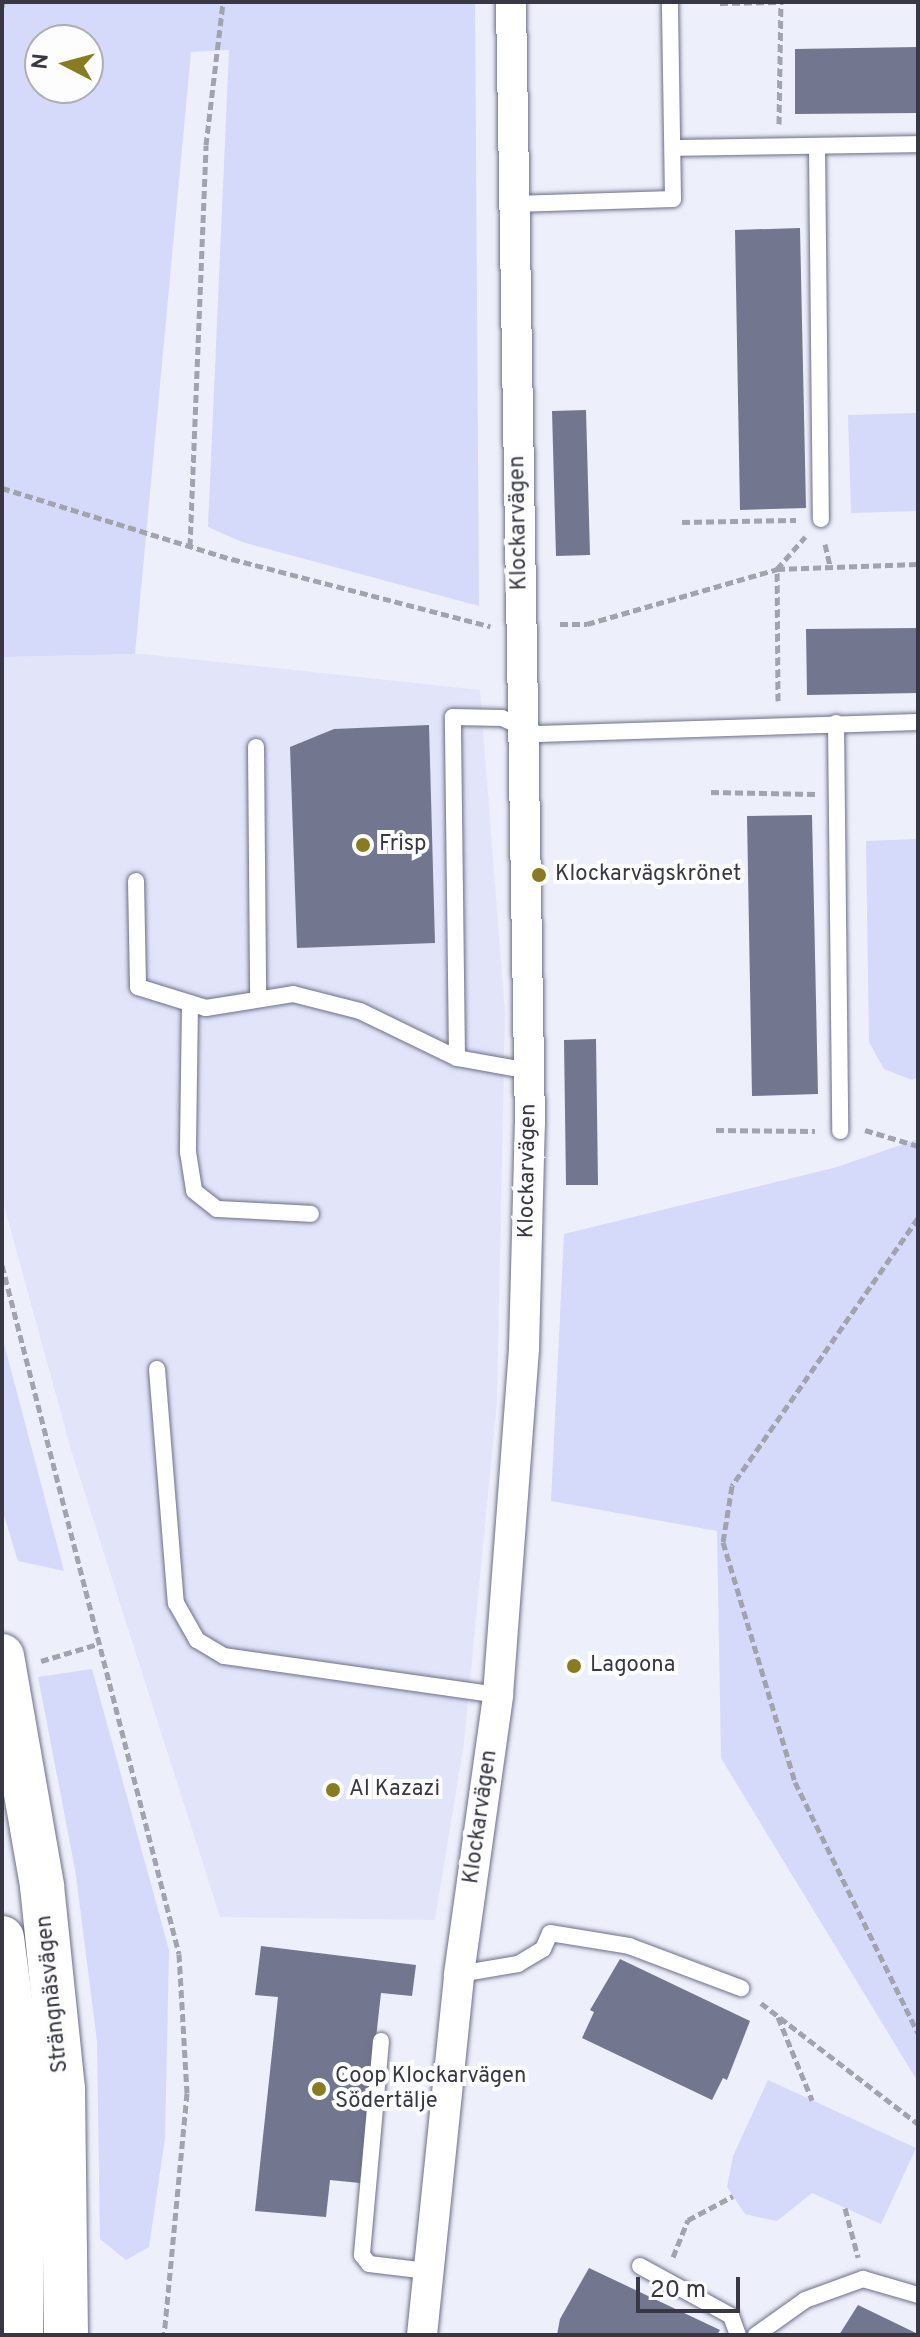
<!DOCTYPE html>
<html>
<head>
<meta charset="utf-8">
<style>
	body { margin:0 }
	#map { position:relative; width:920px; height:2337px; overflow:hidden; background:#edeffa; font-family:Overpass,sans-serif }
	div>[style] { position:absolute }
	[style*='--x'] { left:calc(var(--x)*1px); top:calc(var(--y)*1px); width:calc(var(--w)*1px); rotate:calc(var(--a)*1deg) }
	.built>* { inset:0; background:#e2e4fa }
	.green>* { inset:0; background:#d5d9fa }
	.building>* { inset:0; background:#73768f }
	.path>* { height:5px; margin-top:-2.5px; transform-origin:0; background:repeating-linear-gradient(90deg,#a1a3ae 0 8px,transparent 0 12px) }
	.roads { filter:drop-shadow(0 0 2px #6c6f88) drop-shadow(0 0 2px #6c6f88) }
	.lane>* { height:16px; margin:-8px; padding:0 8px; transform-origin:8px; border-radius:8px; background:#fff }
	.street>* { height:30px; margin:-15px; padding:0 15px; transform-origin:15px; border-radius:15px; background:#fff }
	.secondary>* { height:44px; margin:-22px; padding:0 22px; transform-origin:22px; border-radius:22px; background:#fff }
	.dots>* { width:22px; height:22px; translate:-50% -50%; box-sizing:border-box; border:4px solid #fdfdfd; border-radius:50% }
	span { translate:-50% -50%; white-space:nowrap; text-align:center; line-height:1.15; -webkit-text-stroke:8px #fdfdfd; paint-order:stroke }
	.street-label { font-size:22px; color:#373844 }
	.poi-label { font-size:22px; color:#373844 }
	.left { translate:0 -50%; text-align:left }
	.frame { position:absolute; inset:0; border:4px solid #373844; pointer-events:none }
	.north { position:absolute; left:24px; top:24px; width:80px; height:80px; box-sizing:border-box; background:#fdfdfd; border:2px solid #aeaeb3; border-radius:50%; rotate:276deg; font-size:22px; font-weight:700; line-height:32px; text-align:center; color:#373844 }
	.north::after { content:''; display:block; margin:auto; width:28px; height:36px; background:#897b21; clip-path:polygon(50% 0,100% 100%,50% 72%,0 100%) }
	.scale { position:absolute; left:636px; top:2277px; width:104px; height:36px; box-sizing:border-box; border:4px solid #373844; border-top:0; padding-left:10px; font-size:24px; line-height:28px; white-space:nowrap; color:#373844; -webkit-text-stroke:6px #fdfdfd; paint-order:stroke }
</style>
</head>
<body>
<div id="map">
	<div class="built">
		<i style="clip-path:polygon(143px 654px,480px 690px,505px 1014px,497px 1401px,464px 1742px,435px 1920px,220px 1917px,72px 1453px,2px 1198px,2px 657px)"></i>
	</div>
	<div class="green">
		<i style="clip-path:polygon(evenodd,2px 2px,475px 2px,479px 606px,242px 542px,208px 527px,229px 50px,191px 52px,135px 654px,2px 657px,2px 2px,88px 40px,88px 88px,40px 88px,40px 40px,88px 40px)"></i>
		<i style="clip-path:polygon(918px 413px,918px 511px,851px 513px,848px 415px)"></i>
		<i style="clip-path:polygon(918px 839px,918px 1077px,912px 1080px,884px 1069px,869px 1042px,866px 841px)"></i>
		<i style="clip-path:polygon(918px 1139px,918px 2082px,721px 1758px,717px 1531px,551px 1501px,564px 1234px,837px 1167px)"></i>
		<i style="clip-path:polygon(2px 1336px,64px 1571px,18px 1561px,2px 1509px)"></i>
		<i style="clip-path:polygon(92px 1669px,169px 1950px,165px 2138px,149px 2247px,126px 2260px,100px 2239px,97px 2041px,75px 1869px,38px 1677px)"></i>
		<i style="clip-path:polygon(768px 2080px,916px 2148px,881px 2224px,812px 2193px,777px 2221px,745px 2214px,727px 2187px,733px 2156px)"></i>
	</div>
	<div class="building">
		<i style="clip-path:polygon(918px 47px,918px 113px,795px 114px,795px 49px)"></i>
		<i style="clip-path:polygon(800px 228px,806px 508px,740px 510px,735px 230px)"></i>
		<i style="clip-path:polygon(586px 410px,590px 555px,556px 556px,552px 411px)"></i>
		<i style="clip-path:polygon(918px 628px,918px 693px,807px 695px,806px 629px)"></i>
		<i style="clip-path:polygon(429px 725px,435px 943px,297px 948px,290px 747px,334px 729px)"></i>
		<i style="clip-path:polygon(812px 815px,818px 1094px,752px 1096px,747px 816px)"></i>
		<i style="clip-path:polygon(596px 1039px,598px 1185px,566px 1185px,564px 1040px)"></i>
		<i style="clip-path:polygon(261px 1946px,416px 1965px,412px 1996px,381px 1993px,360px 2183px,330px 2180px,326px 2217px,255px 2211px,278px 1997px,255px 1995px)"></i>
		<i style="clip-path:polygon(620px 1959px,750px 2021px,727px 2080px,723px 2078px,712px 2100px,582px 2038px,594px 2012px,590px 2010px)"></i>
		<i style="clip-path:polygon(589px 2268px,720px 2330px,717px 2335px,557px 2335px,560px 2319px)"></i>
		<i style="clip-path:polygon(858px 2305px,918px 2334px,918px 2335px,839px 2335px)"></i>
	</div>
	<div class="path">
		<i style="--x:720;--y:3;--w:61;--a:-0.9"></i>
		<i style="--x:2;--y:7;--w:5;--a:-79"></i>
		<i style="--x:779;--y:124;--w:122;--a:-89.1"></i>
		<i style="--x:2;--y:488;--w:241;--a:17.2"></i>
		<i style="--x:232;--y:559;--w:267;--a:14.6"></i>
		<i style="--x:682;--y:522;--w:114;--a:-1"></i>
		<i style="--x:825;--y:544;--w:23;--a:77"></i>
		<i style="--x:190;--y:546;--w:401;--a:-87.7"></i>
		<i style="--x:206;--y:145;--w:144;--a:-83.2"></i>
		<i style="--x:560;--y:624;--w:27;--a:0"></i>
		<i style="--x:587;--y:624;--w:198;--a:-16.1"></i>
		<i style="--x:777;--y:569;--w:141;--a:-2"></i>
		<i style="--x:778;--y:701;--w:132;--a:-90.4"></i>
		<i style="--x:777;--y:569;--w:43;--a:-48.8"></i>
		<i style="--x:711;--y:792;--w:104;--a:1.1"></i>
		<i style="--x:716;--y:1130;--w:99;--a:0.6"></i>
		<i style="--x:865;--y:1130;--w:55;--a:16.8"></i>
		<i style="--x:918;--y:1218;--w:326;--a:124.8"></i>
		<i style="--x:732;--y:1486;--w:57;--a:99.1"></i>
		<i style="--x:723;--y:1542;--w:251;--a:73.3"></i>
		<i style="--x:795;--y:1782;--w:280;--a:63.9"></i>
		<i style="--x:2;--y:1265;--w:711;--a:75.59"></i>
		<i style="--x:179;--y:1954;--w:139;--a:86.7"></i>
		<i style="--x:187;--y:2093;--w:243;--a:95.4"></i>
		<i style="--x:41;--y:1661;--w:59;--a:-16.6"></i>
		<i style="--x:761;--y:2003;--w:198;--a:37.6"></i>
		<i style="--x:778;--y:2017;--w:90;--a:67.7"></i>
		<i style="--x:845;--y:2208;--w:51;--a:75.1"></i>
		<i style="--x:673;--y:2257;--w:40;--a:-68"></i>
		<i style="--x:688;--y:2220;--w:51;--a:-28.1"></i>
	</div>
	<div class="roads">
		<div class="lane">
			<i style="--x:673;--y:148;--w:245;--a:-0.9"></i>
			<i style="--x:817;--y:148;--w:371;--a:89.4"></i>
			<i style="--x:514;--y:204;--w:159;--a:-1.8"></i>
			<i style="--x:673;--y:199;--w:197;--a:-90.9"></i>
			<i style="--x:836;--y:723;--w:408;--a:89.4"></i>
			<i style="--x:256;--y:747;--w:248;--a:89.5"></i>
			<i style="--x:136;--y:881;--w:106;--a:88.9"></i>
			<i style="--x:138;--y:987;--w:71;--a:17.2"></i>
			<i style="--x:206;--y:1008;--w:88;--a:-9.1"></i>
			<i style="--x:293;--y:994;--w:69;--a:14.2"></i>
			<i style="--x:360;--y:1011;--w:108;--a:25.9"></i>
			<i style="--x:457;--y:1058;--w:73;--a:10.2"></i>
			<i style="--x:190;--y:1003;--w:149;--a:90.8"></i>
			<i style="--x:188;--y:1152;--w:39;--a:81"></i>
			<i style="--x:194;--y:1191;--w:29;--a:38"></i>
			<i style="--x:217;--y:1209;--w:94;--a:3"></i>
			<i style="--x:457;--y:1058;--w:341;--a:-90.7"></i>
			<i style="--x:453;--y:717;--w:49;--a:1.2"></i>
			<i style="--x:502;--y:718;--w:39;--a:24"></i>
			<i style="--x:538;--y:734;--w:380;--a:-1.8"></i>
			<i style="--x:157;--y:1369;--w:235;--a:85.4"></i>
			<i style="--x:176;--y:1603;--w:43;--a:60.4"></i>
			<i style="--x:197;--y:1640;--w:31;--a:31"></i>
			<i style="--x:224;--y:1656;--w:277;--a:8.1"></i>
			<i style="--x:459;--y:1974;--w:60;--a:-9.6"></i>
			<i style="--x:518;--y:1964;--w:29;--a:-31"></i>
			<i style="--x:543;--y:1949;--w:17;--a:-66"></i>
			<i style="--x:550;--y:1933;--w:80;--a:9.3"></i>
			<i style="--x:629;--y:1946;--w:120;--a:20.6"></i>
			<i style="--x:381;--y:2041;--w:215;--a:95.1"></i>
			<i style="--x:362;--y:2255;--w:11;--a:52"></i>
			<i style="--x:369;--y:2264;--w:59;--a:6.8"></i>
			<i style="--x:640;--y:2266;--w:104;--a:28.8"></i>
			<i style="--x:731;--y:2316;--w:20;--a:70"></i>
			<i style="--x:756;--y:2335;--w:60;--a:-35.5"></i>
			<i style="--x:805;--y:2300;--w:62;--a:-19.9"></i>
			<i style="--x:863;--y:2279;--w:57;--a:16.2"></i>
		</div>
		<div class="street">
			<i style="--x:422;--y:2335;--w:363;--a:-84.1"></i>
			<i style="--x:459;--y:1974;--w:282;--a:-82"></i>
			<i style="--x:498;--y:1695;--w:348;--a:-85.7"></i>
			<i style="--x:524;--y:1348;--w:223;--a:-88.5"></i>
			<i style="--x:530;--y:1125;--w:1123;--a:-90.97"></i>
		</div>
		<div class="secondary">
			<i style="--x:2;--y:1656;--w:233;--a:80.1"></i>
			<i style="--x:42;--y:1886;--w:204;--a:84.1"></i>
			<i style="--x:63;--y:2089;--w:246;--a:89.3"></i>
			<i style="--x:2;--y:1938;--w:156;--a:82.6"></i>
			<i style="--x:22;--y:2093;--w:242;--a:90.2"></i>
		</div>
	</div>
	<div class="dots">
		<i style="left:363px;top:845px;background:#897b21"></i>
		<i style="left:539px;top:875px;background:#897b21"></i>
		<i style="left:574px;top:1666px;background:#897b21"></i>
		<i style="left:333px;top:1790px;background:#897b21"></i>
		<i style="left:319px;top:2089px;background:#897b21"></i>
	</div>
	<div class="street-label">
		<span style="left:519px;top:523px;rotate:-91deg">Klockarvägen</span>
		<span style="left:528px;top:1171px;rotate:-89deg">Klockarvägen</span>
		<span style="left:481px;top:1817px;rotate:-82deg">Klockarvägen</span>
		<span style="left:53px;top:1994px;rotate:-96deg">Strängnäsvägen</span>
	</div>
	<div class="poi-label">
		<span class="left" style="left:379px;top:845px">Frisp</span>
		<span class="left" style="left:555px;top:875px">Klockarvägskrönet</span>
		<span class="left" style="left:590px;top:1666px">Lagoona</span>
		<span class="left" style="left:349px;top:1790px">Al Kazazi</span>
		<span class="left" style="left:335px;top:2089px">Coop Klockarvägen<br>Södertälje</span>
	</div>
	<div class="frame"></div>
	<div class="north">N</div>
	<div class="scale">20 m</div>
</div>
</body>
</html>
